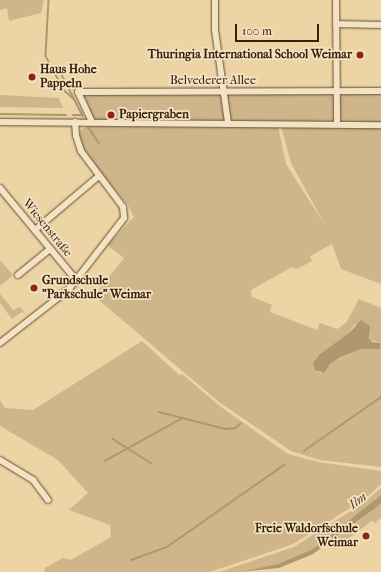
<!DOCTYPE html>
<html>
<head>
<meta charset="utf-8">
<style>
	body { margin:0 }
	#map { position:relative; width:381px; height:572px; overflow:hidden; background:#edd4a4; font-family:"IM FELL French Canon",serif }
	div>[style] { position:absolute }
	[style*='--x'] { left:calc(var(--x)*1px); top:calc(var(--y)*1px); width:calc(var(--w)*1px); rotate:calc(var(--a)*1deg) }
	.green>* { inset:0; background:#ceb58a }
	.water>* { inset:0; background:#af976f }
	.stream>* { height:1.5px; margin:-0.75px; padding:0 0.75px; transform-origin:0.75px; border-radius:0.75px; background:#af976f }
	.roads { filter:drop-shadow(0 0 1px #644d30) drop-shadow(0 0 1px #644d30) }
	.minor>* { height:6px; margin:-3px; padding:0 3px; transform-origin:3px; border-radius:3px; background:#f3e3c4 }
	.dots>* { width:11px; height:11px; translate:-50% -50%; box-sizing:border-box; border:2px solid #f3e3c4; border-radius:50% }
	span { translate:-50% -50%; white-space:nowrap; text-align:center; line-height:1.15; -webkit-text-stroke:3.5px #f3e3c4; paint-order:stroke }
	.poi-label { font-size:12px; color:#372009; font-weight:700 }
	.right { translate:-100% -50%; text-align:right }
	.left { translate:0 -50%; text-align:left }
	.street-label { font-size:12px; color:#372009 }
	.water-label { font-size:13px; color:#614a2d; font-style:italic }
	.scale { position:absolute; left:235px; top:24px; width:84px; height:18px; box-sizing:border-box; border:2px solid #372009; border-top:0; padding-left:5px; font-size:12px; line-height:14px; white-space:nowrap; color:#372009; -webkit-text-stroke:3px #f3e3c4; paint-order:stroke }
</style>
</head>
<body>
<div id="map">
	<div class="green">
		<i style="clip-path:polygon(0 0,44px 0,41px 13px,9px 21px,7px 8px,0 10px)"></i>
		<i style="clip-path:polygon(80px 93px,381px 94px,381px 122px,94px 120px)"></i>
		<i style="clip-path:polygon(0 95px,59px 98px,63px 108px,0 107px)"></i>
		<i style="clip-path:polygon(90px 125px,278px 126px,286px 164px,326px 227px,291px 163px,281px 126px,381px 127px,381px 284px,341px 269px,332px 244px,310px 256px,312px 261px,297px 269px,292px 267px,251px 290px,252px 297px,272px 305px,270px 312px,317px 330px,320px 323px,337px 329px,346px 323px,359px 299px,381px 308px,381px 343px,370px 340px,368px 325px,354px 325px,349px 333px,316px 359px,315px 370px,321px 373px,334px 361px,361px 349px,381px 347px,381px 467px,320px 460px,291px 451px,219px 402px,94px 296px,124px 258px,107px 245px,134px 217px,128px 205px,89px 160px,81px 144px,79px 131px)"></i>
		<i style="clip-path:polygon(0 260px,13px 275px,0 286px)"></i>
		<i style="clip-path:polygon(0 294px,13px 310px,20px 307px,27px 316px,22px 312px,12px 319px,0 303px)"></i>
		<i style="clip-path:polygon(142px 341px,179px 375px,182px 374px,221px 407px,288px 454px,318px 462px,381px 471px,381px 484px,366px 498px,293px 544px,210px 572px,44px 572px,45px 568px,63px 558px,71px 560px,111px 537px,110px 525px,69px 510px,88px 493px,58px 460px,0 426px,0 400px,5px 408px,33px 410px)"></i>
		<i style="clip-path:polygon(381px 488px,381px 495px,313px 549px,278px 564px,240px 572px,219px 572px,294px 547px,365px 502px)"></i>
		<i style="clip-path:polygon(381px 504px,381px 517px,375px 523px,372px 521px,334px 549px,327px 545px)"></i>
	</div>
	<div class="water">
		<i style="clip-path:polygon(361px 320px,370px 326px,369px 338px,372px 342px,381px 343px,380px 349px,361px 349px,339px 358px,330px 364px,324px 373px,315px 370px,313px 363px,319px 355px,349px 333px)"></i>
		<i style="clip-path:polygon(381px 495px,381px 504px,313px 554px,279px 568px,240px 572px,278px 564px,313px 549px)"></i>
	</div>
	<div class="stream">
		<i style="--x:49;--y:0;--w:56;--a:93.1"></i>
		<i style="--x:46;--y:56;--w:38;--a:62"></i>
		<i style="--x:64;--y:90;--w:13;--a:42"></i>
		<i style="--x:58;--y:67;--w:55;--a:63"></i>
		<i style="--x:0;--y:114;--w:66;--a:0.9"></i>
		<i style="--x:73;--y:115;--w:9;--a:0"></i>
		<i style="--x:89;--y:128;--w:18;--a:56"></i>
		<i style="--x:159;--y:412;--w:68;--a:14.4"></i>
		<i style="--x:225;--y:429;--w:11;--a:-5"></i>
		<i style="--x:236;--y:428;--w:6;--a:-45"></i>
		<i style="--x:113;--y:439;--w:45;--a:32.3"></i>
		<i style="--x:304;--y:451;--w:94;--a:-35"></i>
		<i style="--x:105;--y:461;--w:89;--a:-28.9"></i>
		<i style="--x:131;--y:560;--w:38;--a:-20"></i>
		<i style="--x:167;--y:547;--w:143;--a:-35"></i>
	</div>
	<div class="roads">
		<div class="minor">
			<i style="--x:215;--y:0;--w:30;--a:90"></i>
			<i style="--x:215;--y:30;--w:94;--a:82"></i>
			<i style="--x:336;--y:0;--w:124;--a:89.5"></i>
			<i style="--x:336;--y:24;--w:45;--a:1.3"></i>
			<i style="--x:0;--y:122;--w:381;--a:0.5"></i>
			<i style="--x:92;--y:122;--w:33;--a:-115"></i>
			<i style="--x:78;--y:92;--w:303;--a:-0.2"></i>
			<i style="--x:0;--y:188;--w:121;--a:50.4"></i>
			<i style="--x:35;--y:230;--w:84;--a:-40.2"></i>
			<i style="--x:18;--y:275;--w:41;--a:-39.1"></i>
			<i style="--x:0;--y:343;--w:88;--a:-38"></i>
			<i style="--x:69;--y:289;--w:90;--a:-52.2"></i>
			<i style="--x:124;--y:218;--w:11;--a:-95"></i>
			<i style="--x:123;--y:207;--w:70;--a:-126.9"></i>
			<i style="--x:81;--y:151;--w:16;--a:-108"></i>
			<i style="--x:76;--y:136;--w:14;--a:-94"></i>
			<i style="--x:0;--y:460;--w:39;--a:31"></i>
			<i style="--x:33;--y:480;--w:25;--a:53"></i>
		</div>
	</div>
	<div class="dots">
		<i style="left:360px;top:55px;background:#8f2418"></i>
		<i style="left:32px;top:77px;background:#8f2418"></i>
		<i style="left:111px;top:115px;background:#8f2418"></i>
		<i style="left:34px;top:288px;background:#8f2418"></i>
		<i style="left:366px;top:536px;background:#8f2418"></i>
	</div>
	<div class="poi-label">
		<span class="right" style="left:352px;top:55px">Thuringia International School Weimar</span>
		<span class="left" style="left:40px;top:77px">Haus Hohe<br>Pappeln</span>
		<span class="left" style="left:119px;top:115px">Papiergraben</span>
		<span class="left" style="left:42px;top:288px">Grundschule<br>"Parkschule" Weimar</span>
		<span class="right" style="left:358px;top:536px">Freie Waldorfschule<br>Weimar</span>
	</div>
	<div class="street-label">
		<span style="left:213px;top:81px">Belvederer Allee</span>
		<span style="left:47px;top:228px;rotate:51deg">Wiesenstraße</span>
	</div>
	<div class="water-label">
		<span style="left:358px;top:501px;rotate:-37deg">Ilm</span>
	</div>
	<div class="scale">100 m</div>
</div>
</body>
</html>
